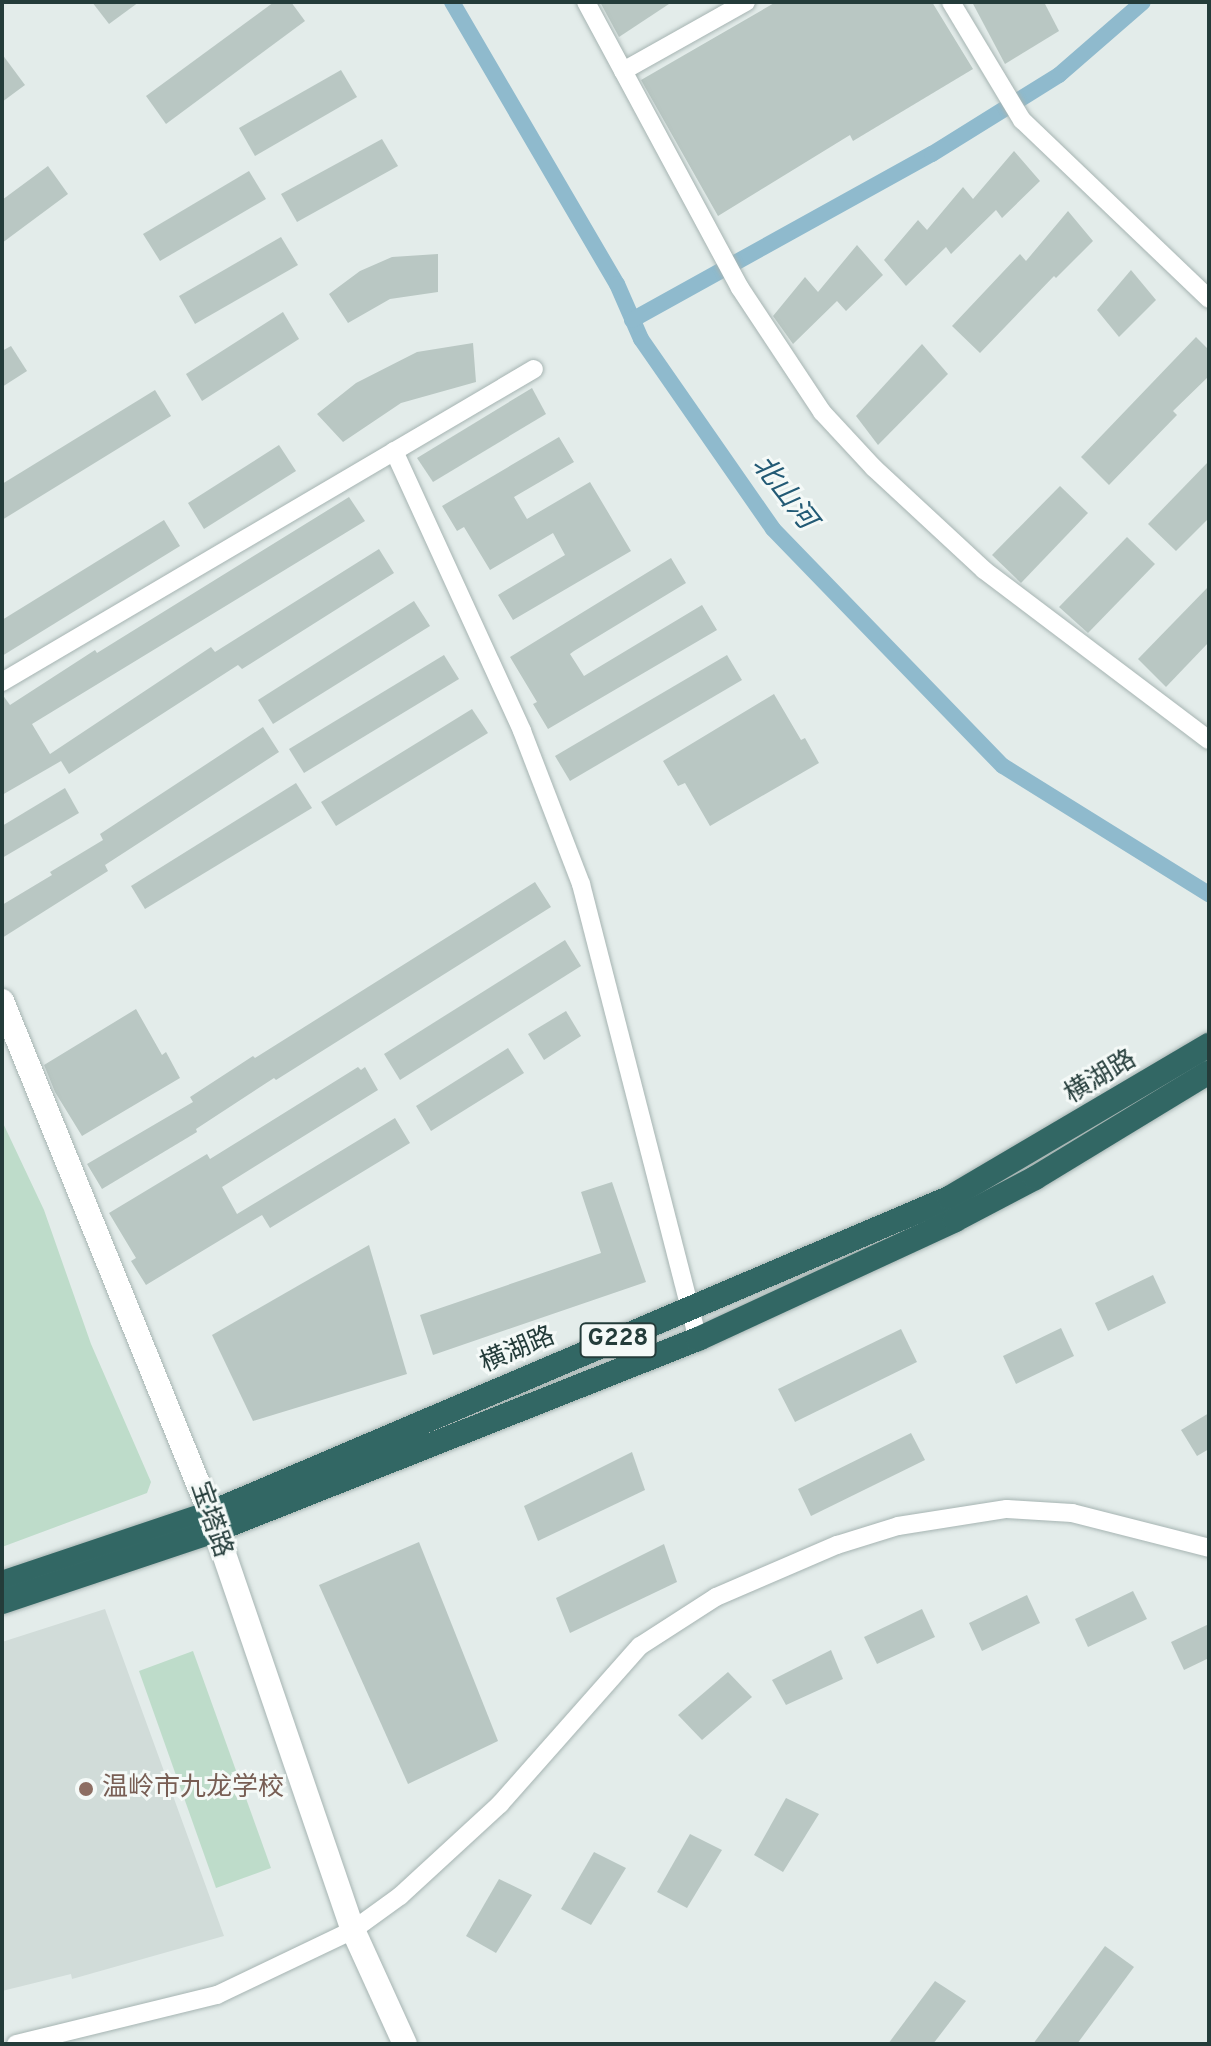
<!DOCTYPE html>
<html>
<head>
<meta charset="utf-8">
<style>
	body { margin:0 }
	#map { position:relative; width:1211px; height:2046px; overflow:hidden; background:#e3ecea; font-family:Overpass,"Noto Sans SC",sans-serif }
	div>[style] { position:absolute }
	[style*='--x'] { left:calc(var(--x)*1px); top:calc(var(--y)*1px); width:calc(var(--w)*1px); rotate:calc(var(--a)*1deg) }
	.built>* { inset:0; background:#d1dcd9 }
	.green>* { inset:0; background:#bedcca }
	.canal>* { height:16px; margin:-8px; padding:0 8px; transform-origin:8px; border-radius:8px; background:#8fbacd }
	.building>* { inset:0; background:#b9c7c3 }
	.roads { filter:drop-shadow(0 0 2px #a6b4b2) drop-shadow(0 0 2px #a6b4b2) }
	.street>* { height:18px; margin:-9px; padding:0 9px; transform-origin:9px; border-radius:9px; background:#fff }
	.secondary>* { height:24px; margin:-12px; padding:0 12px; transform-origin:12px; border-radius:12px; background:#fff }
	.highway>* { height:24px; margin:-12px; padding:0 12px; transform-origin:12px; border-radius:12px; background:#326764 }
	.dots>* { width:22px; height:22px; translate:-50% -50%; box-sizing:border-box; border:4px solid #f4f9f7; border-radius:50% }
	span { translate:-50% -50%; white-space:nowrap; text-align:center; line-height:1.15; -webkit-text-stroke:6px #f4f9f7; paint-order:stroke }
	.shield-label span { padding:2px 6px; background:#f4f9f7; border:2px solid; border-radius:6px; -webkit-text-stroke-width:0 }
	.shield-label { font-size:24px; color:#243c3a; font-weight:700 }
	.street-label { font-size:26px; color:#243c3a }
	.education-label { font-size:26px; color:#785e54 }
	.left { translate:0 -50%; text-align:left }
	.water-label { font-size:28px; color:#225a75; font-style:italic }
	.frame { position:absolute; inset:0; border:4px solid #243c3a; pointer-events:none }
</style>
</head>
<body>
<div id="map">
	<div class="built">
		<i style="clip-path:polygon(105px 1609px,224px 1936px,72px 1979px,71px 1974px,2px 1991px,2px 1642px)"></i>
	</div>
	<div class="green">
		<i style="clip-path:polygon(2px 1121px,44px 1210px,91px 1344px,151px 1482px,147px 1493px,2px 1547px)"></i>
		<i style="clip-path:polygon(193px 1651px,271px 1868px,216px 1888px,139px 1671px)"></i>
	</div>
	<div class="canal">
		<i style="--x:452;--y:2;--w:327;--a:59.7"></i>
		<i style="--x:617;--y:284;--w:60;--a:66.4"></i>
		<i style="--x:641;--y:339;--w:231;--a:55.2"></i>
		<i style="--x:773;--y:529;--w:330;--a:45.9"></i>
		<i style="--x:1003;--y:766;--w:243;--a:31.9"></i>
		<i style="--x:632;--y:320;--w:343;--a:-29"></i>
		<i style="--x:932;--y:154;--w:150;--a:-31.9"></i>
		<i style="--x:1059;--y:75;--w:111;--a:-41"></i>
	</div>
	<div class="building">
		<i style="clip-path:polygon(92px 2px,139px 2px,109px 24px)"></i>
		<i style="clip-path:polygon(274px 2px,291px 2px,305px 21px,166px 124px,146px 96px)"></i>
		<i style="clip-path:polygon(600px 2px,672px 2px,619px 37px)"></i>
		<i style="clip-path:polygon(776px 2px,932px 2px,973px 69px,853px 141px,850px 135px,718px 216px,641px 80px)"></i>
		<i style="clip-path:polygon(972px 2px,1044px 2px,1059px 31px,1005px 64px)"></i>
		<i style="clip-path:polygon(2px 54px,25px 85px,2px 102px)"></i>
		<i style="clip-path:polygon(341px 70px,357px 97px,255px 156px,239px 128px)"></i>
		<i style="clip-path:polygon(382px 139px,398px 166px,297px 222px,281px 194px)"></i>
		<i style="clip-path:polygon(1014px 151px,1040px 181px,1002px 218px,996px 210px,951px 254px,946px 247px,906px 286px,884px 260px,918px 220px,927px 230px,963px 187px,973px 199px)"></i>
		<i style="clip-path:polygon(48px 166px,68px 194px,2px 243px,2px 200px)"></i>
		<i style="clip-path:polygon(249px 171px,266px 199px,160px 261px,143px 234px)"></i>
		<i style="clip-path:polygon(1068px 211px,1093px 241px,1056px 278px,1054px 276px,980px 353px,952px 326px,1020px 254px,1026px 261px)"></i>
		<i style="clip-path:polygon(281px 237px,298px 265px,195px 324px,179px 296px)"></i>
		<i style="clip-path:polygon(857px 245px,883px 275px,846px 311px,837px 301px,793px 344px,773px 316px,805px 277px,818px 292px)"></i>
		<i style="clip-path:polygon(438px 254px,438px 292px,390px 299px,348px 323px,329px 294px,360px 271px,392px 257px)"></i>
		<i style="clip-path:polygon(1131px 270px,1156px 300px,1119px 337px,1097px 310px)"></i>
		<i style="clip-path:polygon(283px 312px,299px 339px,202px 401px,186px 374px)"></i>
		<i style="clip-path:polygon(1196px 337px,1209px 350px,1209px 376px,1173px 411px,1177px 415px,1109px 485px,1081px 457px)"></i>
		<i style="clip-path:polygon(473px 343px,476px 382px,401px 403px,343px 442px,317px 414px,356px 383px,417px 352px)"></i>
		<i style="clip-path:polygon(922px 344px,948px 374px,878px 445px,856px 416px)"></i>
		<i style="clip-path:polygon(11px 346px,27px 371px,2px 387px,2px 351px)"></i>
		<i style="clip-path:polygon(532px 388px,546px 414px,433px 482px,417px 458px)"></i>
		<i style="clip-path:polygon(155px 390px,171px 416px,2px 520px,2px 484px)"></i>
		<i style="clip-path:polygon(559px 437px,574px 462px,514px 497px,527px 519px,590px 482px,631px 551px,513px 620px,498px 595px,565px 555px,553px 533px,490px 570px,464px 527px,457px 531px,442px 506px)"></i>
		<i style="clip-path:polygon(279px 445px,296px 471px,204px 529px,188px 503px)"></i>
		<i style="clip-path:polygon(1209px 461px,1209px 518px,1176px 551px,1148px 524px)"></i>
		<i style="clip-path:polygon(1060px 486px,1088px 513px,1021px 583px,992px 555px)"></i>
		<i style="clip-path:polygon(349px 497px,365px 521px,32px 724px,50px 754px,211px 647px,215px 652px,379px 549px,394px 573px,242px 669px,238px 665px,69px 774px,61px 761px,2px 795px,2px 694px,10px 705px,95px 650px,97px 653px)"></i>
		<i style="clip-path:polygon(164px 520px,180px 546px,2px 656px,2px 620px)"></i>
		<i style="clip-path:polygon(1127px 537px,1155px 564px,1088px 633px,1059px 607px)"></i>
		<i style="clip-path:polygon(671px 558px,686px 583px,574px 651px,570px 654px,584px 676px,702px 605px,717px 630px,548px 729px,533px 704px,537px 702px,510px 657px)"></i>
		<i style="clip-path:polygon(1209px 586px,1209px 642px,1166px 687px,1138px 659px)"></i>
		<i style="clip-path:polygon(414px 601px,430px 626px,273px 724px,258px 700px)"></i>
		<i style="clip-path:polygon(444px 655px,459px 679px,304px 773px,289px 749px)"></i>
		<i style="clip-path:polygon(727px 655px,742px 680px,570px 781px,555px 756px)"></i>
		<i style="clip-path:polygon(774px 694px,801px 740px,805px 738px,819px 763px,710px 826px,685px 783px,678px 786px,663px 761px)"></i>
		<i style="clip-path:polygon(472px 709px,488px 733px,336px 826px,321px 802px)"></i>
		<i style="clip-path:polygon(263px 727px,279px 752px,105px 865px,108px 871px,2px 938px,2px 905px,52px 875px,50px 872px,103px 840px,100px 834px)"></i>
		<i style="clip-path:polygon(296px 783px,312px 808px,145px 909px,131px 886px)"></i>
		<i style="clip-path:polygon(65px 788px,79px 813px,2px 858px,2px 826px)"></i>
		<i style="clip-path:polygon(535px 882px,551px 907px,276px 1080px,274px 1078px,196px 1129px,197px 1132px,102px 1189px,87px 1164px,193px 1102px,190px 1097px,253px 1056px,255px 1058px)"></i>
		<i style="clip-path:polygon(565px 940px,581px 966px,400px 1080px,384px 1054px)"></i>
		<i style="clip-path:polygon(136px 1009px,162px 1055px,166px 1052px,180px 1078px,82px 1136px,55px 1092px,44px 1065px)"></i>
		<i style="clip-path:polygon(566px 1011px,581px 1036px,544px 1060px,528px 1034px)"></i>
		<i style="clip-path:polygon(508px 1048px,524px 1073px,431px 1131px,416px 1106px)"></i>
		<i style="clip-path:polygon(358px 1067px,361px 1070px,365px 1067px,378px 1090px,222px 1187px,237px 1214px,395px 1118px,410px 1143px,270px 1228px,262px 1215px,146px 1285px,131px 1261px,136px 1258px,109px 1213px,207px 1154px,210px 1159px)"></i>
		<i style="clip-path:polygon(612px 1182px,646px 1282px,433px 1355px,420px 1315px,601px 1253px,581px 1192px)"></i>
		<i style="clip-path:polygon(369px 1245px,407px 1374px,253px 1421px,212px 1335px)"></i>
		<i style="clip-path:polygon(1153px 1275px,1166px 1303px,1108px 1331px,1095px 1303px)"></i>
		<i style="clip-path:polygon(1061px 1328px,1074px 1356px,1016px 1384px,1003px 1356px)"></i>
		<i style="clip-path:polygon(901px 1329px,917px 1362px,795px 1422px,778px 1389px)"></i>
		<i style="clip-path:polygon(1209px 1413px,1209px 1449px,1197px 1456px,1181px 1430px)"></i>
		<i style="clip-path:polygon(911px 1433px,925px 1460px,811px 1516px,798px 1489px)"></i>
		<i style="clip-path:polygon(632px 1452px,645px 1490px,538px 1541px,524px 1506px)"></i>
		<i style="clip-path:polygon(419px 1542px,498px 1741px,408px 1784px,319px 1585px)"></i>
		<i style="clip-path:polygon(664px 1544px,677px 1582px,570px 1633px,556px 1598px)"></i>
		<i style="clip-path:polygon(1133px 1591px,1147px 1619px,1088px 1647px,1075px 1619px)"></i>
		<i style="clip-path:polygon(1027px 1595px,1040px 1623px,982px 1651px,969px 1623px)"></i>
		<i style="clip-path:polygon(922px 1609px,935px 1637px,877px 1664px,864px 1637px)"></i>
		<i style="clip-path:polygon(1209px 1624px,1209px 1658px,1184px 1670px,1171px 1642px)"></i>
		<i style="clip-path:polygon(831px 1650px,843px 1679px,786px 1705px,772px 1680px)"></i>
		<i style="clip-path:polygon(728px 1672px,752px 1697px,702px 1740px,678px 1715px)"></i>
		<i style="clip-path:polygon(786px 1798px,819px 1814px,783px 1872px,754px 1855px)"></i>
		<i style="clip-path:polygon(690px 1834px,722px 1850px,687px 1908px,657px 1892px)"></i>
		<i style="clip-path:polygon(594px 1852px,626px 1868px,591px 1925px,561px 1909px)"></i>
		<i style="clip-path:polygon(499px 1879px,532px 1895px,496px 1953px,466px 1936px)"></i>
		<i style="clip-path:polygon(1105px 1946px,1134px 1967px,1077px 2044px,1033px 2044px)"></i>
		<i style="clip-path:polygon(935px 1981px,966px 2001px,933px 2044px,888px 2044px)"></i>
	</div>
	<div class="roads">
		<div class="street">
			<i style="--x:586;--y:2;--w:325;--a:61.7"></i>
			<i style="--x:740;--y:288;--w:149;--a:56.5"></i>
			<i style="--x:822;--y:412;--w:76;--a:47.1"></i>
			<i style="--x:874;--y:468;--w:150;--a:42.8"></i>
			<i style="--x:984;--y:570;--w:282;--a:37.1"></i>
			<i style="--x:951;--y:2;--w:138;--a:59"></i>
			<i style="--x:1022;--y:120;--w:259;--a:43.7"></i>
			<i style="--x:623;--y:71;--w:141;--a:-29.3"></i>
			<i style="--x:394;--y:451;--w:308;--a:65.4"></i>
			<i style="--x:522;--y:731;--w:164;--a:68.9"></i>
			<i style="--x:581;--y:884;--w:470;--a:75.6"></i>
			<i style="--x:2;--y:682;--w:617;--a:-30.47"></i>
			<i style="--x:16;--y:2044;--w:207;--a:-13.7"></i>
			<i style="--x:217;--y:1995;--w:151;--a:-25.5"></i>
			<i style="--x:353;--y:1930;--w:58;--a:-35.9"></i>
			<i style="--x:400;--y:1896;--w:136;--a:-42.6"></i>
			<i style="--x:500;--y:1804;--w:211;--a:-48.5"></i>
			<i style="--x:640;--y:1646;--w:90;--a:-32.8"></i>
			<i style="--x:716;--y:1597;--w:132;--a:-23.3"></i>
			<i style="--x:837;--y:1545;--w:64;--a:-17.3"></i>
			<i style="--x:898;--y:1526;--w:110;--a:-8.9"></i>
			<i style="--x:1007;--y:1509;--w:65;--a:3.5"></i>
			<i style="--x:1072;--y:1513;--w:141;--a:14.3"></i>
		</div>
		<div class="secondary">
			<i style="--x:2;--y:1001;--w:553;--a:67.89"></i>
			<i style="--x:210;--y:1513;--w:441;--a:71.1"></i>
			<i style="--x:353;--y:1930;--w:125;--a:65.5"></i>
		</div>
		<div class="highway">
			<i style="--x:2;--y:1583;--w:219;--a:-18.6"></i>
			<i style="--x:210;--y:1513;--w:803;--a:-23.09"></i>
			<i style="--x:949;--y:1198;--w:302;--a:-30.5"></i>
			<i style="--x:2;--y:1602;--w:224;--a:-18.5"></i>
			<i style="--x:214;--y:1531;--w:521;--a:-21.64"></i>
			<i style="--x:698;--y:1339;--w:283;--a:-24.8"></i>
			<i style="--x:955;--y:1220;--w:90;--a:-27.7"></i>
			<i style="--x:1035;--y:1178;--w:204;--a:-31.3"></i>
		</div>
	</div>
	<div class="dots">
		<i style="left:86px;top:1789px;background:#8d6e63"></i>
	</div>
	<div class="shield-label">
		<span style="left:618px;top:1340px">G228</span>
	</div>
	<div class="street-label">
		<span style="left:1101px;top:1078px;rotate:-31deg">横湖路</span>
		<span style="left:518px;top:1351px;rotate:-23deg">横湖路</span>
		<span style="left:210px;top:1520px;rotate:71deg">宝塔路</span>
	</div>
	<div class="education-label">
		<span class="left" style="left:102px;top:1789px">温岭市九龙学校</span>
	</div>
	<div class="water-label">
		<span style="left:783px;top:493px;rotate:52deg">北山河</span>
	</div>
	<div class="frame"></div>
</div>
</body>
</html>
